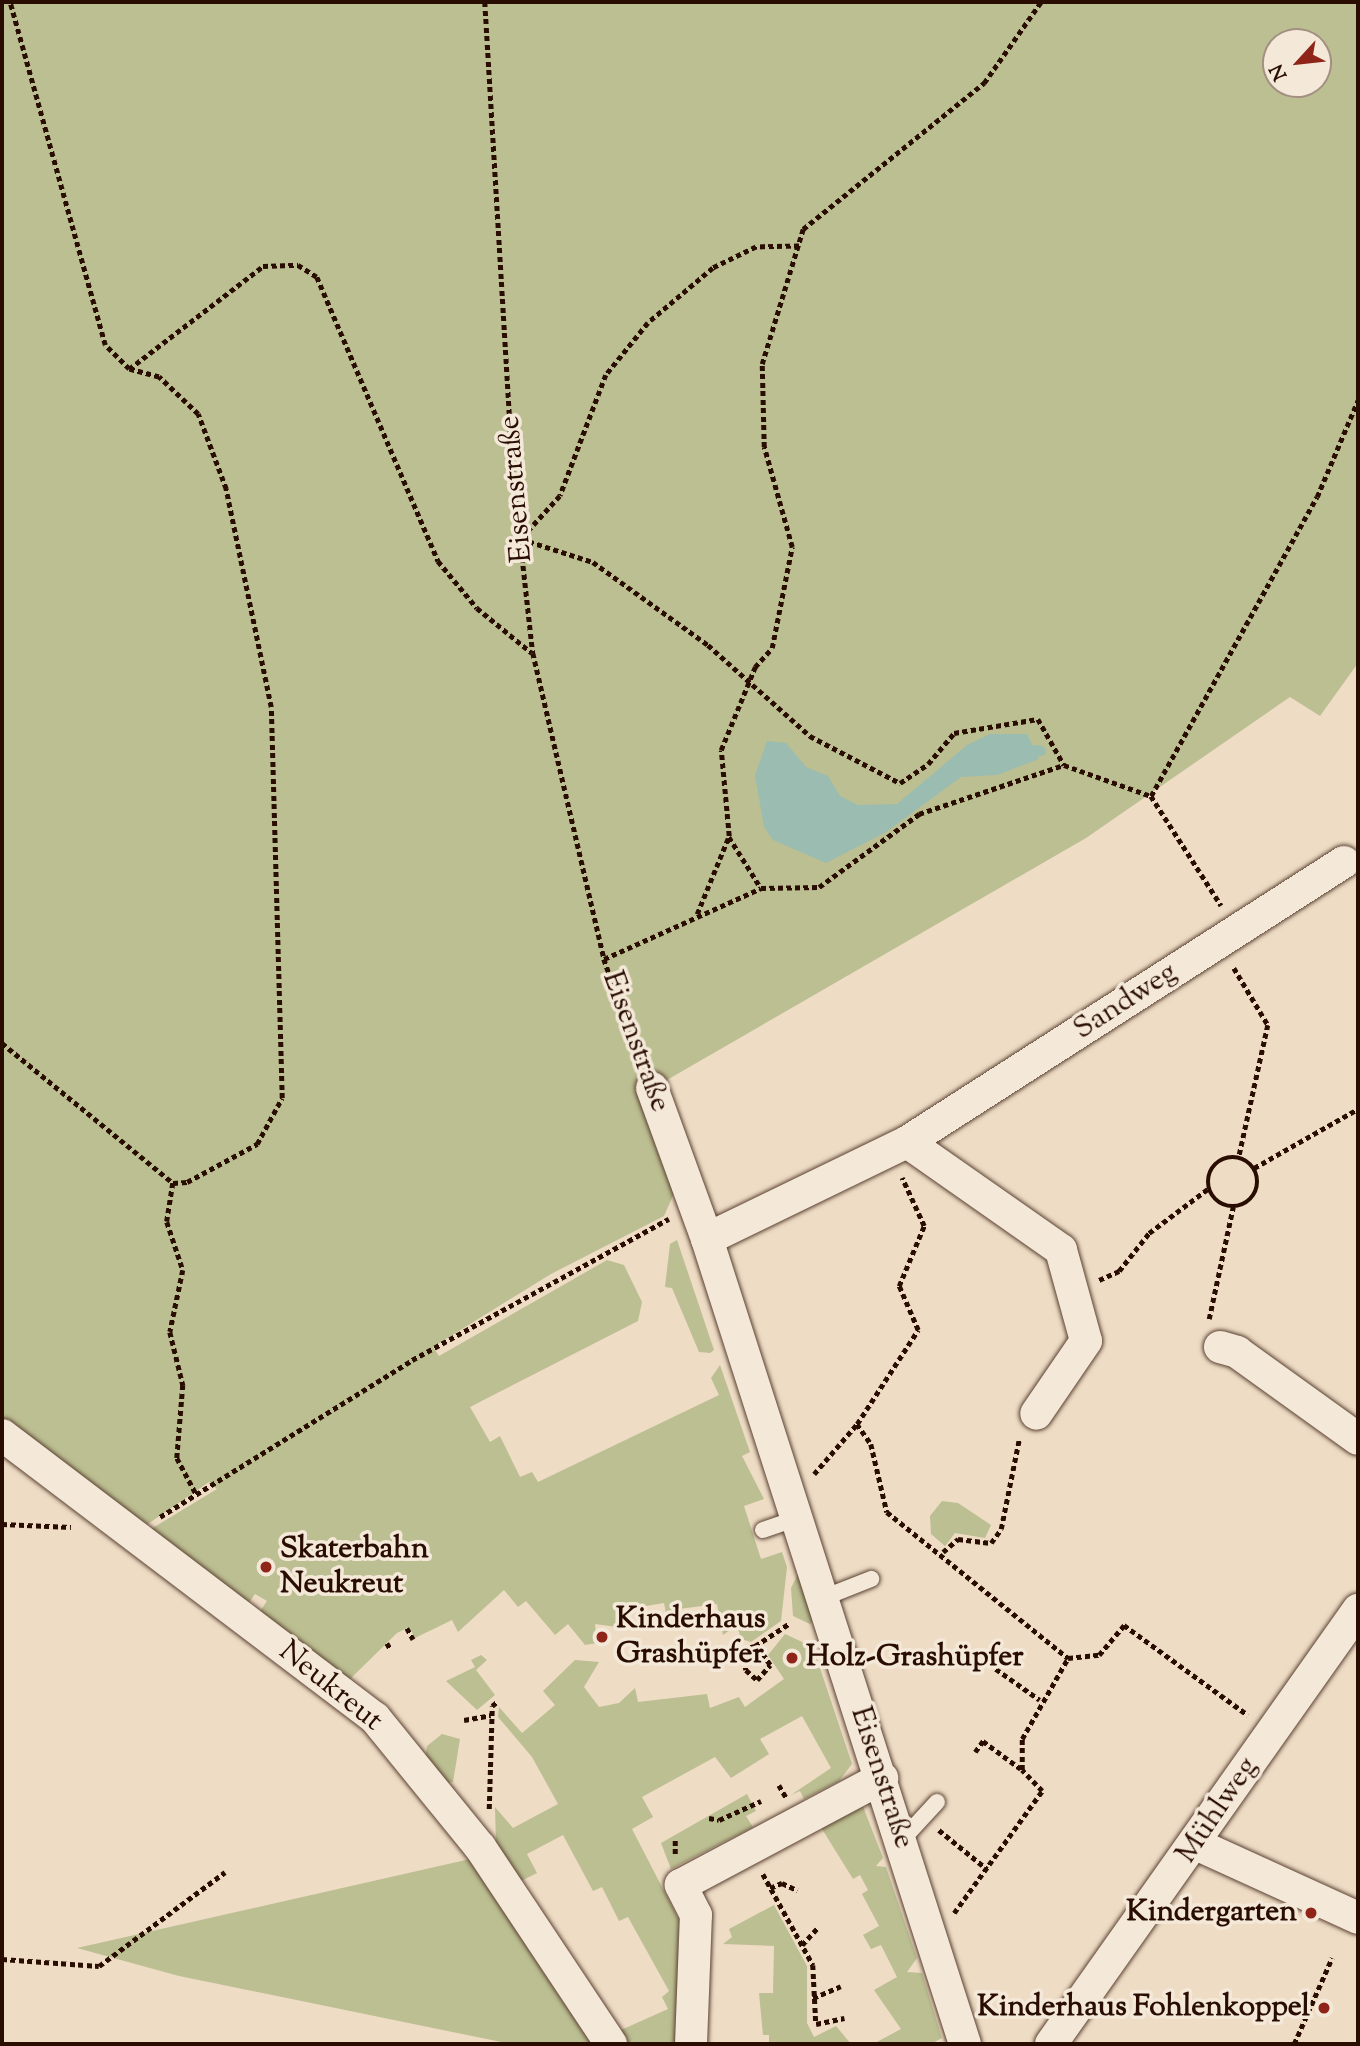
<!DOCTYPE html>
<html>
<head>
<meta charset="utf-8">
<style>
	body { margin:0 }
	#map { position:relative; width:1360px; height:2046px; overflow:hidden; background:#eedcc5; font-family:"Sorts Mill Goudy",serif }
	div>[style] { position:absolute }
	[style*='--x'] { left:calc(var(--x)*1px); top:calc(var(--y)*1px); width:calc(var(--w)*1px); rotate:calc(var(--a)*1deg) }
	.green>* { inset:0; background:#bcbf92 }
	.water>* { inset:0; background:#9abcb1 }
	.stream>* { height:10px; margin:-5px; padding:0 5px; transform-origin:5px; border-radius:5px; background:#9abcb1 }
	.path>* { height:4.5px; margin-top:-2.25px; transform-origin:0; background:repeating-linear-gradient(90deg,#290d00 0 5px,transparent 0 8.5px) }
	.path>.ring { margin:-2.25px; padding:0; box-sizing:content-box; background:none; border:4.5px solid #290d00; border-radius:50% }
	.roads { filter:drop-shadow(0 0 2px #5a4131) drop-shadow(0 0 2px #5a4131) }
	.service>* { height:16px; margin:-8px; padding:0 8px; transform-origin:8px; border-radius:8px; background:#f4e8d9 }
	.minor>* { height:32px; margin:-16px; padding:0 16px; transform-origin:16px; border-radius:16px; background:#f4e8d9 }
	.dots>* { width:19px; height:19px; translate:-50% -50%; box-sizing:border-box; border:4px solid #f4e8d9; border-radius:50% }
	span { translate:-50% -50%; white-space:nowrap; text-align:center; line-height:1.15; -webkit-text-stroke:7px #f4e8d9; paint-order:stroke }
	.street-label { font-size:30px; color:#290d00 }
	.poi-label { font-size:30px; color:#290d00; font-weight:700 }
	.left { translate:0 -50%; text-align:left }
	.right { translate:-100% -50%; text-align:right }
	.frame { position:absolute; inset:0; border:4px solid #290d00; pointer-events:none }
	.north { position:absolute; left:1262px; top:28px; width:70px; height:70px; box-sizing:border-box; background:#f4e8d9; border:2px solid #a39082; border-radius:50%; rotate:243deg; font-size:19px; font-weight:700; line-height:28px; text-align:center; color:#290d00 }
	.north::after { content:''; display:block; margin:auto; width:24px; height:32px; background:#8f2418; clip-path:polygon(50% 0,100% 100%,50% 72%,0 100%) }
</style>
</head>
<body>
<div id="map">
	<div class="green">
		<i style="clip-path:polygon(evenodd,2px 2px,1358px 2px,1358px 663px,1320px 716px,1290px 697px,1086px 838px,653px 1088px,683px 1173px,664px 1216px,551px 1274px,433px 1347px,439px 1356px,607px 1260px,624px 1265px,642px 1302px,638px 1321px,470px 1407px,490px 1442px,500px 1436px,520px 1477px,532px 1472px,538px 1482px,719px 1395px,711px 1378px,720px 1365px,750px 1452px,742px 1456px,764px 1499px,744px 1506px,761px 1559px,782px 1552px,787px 1567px,781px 1621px,751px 1642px,741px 1639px,737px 1625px,723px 1635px,717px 1604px,679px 1609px,680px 1616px,667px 1618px,664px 1603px,628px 1609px,631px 1629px,595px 1624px,597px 1643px,585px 1645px,568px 1624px,555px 1635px,526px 1601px,518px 1607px,504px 1590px,458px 1632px,452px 1620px,415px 1638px,409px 1627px,397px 1633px,347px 1682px,257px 1616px,267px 1601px,255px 1594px,244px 1610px,146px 1532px,217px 1489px,209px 1482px,129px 1537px,2px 1435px,2px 2px,1276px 42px,1318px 42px,1318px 84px,1276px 84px,1276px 42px)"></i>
		<i style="clip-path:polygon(677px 1240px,714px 1350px,710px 1353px,699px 1352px,672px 1288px,665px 1287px,670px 1244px)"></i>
		<i style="clip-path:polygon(942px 1501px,958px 1503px,991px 1525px,985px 1538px,955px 1533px,945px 1546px,931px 1534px,930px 1516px)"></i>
		<i style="clip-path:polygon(798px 1574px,814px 1620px,810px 1624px,793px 1616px,791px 1588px)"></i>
		<i style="clip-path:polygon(785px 1634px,813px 1647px,852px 1764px,839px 1781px,804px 1799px,800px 1791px,791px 1795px,831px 1768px,802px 1716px,760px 1739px,769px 1754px,731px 1778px,715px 1757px,642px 1797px,653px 1817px,632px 1829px,679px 1920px,676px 2044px,629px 2044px,621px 2030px,668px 2009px,662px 1997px,669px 1991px,628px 1917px,619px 1921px,602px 1887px,593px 1891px,563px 1835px,527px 1854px,537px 1873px,521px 1881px,496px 1844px,495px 1807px,513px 1828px,558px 1804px,532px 1757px,498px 1717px,499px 1707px,522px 1733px,555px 1705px,543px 1691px,575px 1660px,599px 1662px,584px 1687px,599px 1707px,619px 1703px,635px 1688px,638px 1702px,707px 1694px,710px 1708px,739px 1697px,745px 1707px,784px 1679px,768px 1655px)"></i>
		<i style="clip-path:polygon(481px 1655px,487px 1660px,476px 1670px,495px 1695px,477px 1710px,446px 1681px,475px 1667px,471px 1660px)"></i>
		<i style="clip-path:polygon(442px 1734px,460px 1739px,453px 1782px,445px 1783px,425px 1759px,427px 1746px)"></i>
		<i style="clip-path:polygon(747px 1794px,756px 1811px,746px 1816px,753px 1827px,671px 1869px,661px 1843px)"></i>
		<i style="clip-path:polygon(862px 1804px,883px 1858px,876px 1866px,886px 1867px,917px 1958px,907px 1972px,922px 1973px,942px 2038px,931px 2044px,873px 2044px,901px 2029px,874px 1990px,897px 1977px,881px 1945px,871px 1949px,863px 1935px,879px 1926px,862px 1894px,868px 1890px,860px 1875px,853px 1879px,817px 1821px)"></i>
		<i style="clip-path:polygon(479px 1857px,601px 2044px,511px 2044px,179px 1976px,77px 1948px)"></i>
		<i style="clip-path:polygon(774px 1905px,807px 1966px,807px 2023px,814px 2037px,836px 2026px,851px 2044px,769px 2044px,769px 2035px,763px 2035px,759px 1993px,773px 1993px,774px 1946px,723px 1944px,732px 1937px,729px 1929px)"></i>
	</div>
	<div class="water">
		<i style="clip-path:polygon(990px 734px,1027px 734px,1039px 759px,997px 775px,961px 777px,886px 832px,826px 863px,773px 840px,764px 827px,755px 775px,767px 741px,786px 743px,806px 767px,828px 776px,840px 796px,858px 805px,897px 804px,967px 745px)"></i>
	</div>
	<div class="stream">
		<i style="--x:1035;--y:750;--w:6;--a:9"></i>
	</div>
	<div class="path">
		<i style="--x:485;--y:2;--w:472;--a:86.6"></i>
		<i style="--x:513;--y:473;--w:181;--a:83.7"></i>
		<i style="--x:533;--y:653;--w:314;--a:76.9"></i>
		<i style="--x:604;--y:959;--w:109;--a:70.7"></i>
		<i style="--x:799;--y:246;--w:43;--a:178.7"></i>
		<i style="--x:756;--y:247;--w:48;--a:154"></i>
		<i style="--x:713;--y:268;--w:85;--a:139.8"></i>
		<i style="--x:648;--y:323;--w:67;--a:128.9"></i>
		<i style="--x:606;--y:375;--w:129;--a:110.8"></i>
		<i style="--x:560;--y:496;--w:58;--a:132.2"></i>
		<i style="--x:521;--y:539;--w:76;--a:17.7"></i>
		<i style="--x:593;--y:562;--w:142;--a:35.8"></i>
		<i style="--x:708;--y:645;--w:137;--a:41.7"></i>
		<i style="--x:810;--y:736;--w:102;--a:27.6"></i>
		<i style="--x:900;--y:783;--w:34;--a:-34"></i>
		<i style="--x:928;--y:764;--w:40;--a:-50"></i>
		<i style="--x:954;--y:733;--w:85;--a:-9.5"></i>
		<i style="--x:1038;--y:719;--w:53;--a:60.5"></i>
		<i style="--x:129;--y:369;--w:169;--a:-37.5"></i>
		<i style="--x:263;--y:266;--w:35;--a:-2"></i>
		<i style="--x:298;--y:265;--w:22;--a:32"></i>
		<i style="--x:317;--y:277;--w:309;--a:66.9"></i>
		<i style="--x:438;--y:561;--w:61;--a:50.3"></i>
		<i style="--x:477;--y:608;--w:71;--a:39.3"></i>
		<i style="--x:1151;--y:796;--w:342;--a:-61"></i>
		<i style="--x:1317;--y:497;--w:105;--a:-67.1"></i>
		<i style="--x:729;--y:837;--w:60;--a:57.9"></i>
		<i style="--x:697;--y:914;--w:84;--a:-67.7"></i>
		<i style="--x:729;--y:836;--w:86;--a:-95.3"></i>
		<i style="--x:721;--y:750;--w:90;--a:-67.7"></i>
		<i style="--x:755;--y:667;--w:25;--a:-48"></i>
		<i style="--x:772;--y:648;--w:103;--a:-78.8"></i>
		<i style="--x:792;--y:547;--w:104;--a:-105.6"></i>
		<i style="--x:764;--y:447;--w:83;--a:-91.4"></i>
		<i style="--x:762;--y:364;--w:141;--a:-73.1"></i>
		<i style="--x:803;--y:229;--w:233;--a:-38.9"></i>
		<i style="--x:984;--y:83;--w:99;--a:-54.9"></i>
		<i style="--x:604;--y:959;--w:172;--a:-24.3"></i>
		<i style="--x:761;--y:888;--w:58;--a:-1"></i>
		<i style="--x:819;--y:887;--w:124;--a:-36.1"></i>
		<i style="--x:919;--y:814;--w:153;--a:-18.7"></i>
		<i style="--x:1064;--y:765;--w:92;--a:19.6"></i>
		<i style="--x:1151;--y:796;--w:130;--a:57.3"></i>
		<i style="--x:1234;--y:968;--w:66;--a:59.2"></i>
		<i style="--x:1268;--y:1025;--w:135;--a:102.4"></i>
		<i style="--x:2;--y:1043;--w:221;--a:39.3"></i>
		<i style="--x:173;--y:1183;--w:14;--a:-4"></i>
		<i style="--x:187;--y:1182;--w:80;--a:-28.5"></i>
		<i style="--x:257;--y:1144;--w:52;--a:-61.5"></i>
		<i style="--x:282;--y:1098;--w:391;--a:-91.6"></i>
		<i style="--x:271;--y:707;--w:223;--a:-101.7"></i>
		<i style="--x:226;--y:489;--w:80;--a:-110.5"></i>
		<i style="--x:198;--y:414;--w:54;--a:-136.5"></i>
		<i style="--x:159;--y:377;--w:31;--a:-165"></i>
		<i style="--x:129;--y:369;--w:34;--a:-135"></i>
		<i style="--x:105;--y:345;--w:356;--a:-105.5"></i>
		<i class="ring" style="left:1208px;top:1157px;width:45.5px;height:45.5px"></i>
		<i style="--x:1254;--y:1168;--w:120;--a:-29.6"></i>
		<i style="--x:173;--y:1183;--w:39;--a:99"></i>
		<i style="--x:167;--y:1222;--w:51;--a:71.6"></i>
		<i style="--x:183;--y:1270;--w:63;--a:101.8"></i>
		<i style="--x:170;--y:1332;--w:55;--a:76.2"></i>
		<i style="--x:183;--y:1385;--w:73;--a:94.7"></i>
		<i style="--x:177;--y:1458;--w:40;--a:62"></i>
		<i style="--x:1099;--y:1280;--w:22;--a:-24"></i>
		<i style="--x:1119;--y:1271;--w:48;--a:-51.7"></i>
		<i style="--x:1149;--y:1233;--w:75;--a:-36.9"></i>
		<i style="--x:1209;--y:1319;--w:115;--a:-77.9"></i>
		<i style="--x:857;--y:1424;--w:112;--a:-57"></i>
		<i style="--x:918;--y:1330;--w:48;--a:-113.4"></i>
		<i style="--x:899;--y:1286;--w:65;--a:-67.4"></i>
		<i style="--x:924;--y:1226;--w:53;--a:-114.6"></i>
		<i style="--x:814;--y:1474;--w:66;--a:-49.3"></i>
		<i style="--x:857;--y:1424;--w:24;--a:55"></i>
		<i style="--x:871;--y:1444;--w:70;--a:76.8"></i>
		<i style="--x:887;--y:1512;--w:233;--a:38.9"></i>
		<i style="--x:1068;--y:1658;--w:31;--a:-6"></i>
		<i style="--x:1099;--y:1655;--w:39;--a:-50"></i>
		<i style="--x:1124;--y:1625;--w:153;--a:36"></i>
		<i style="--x:160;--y:1517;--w:297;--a:-31.9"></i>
		<i style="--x:412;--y:1360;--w:293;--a:-28.8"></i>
		<i style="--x:2;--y:1524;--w:69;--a:2.5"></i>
		<i style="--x:943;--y:1552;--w:20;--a:-41"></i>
		<i style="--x:958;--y:1539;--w:33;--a:7"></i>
		<i style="--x:991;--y:1543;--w:17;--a:-54"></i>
		<i style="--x:1001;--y:1529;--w:91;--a:-78.6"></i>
		<i style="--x:407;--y:1628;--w:13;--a:61"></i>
		<i style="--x:387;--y:1643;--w:8;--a:60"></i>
		<i style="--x:734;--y:1651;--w:22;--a:-13"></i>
		<i style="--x:755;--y:1646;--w:42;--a:-33.3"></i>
		<i style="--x:744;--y:1651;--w:19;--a:84"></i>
		<i style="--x:746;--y:1670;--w:15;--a:42"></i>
		<i style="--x:757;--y:1680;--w:20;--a:-49"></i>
		<i style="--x:770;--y:1665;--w:23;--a:-124"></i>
		<i style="--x:989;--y:1664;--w:62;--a:35.2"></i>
		<i style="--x:464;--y:1720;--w:27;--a:-10"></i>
		<i style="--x:975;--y:1752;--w:14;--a:-54"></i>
		<i style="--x:983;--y:1741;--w:47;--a:36.4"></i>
		<i style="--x:779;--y:1785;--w:14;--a:60"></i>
		<i style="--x:489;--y:1809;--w:103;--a:-88.3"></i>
		<i style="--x:492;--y:1706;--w:8;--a:-40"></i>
		<i style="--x:709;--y:1818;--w:10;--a:11"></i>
		<i style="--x:719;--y:1820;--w:46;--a:-24.3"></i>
		<i style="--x:939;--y:1830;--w:62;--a:39.1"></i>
		<i style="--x:675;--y:1854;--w:16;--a:-90"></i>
		<i style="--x:763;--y:1874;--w:104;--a:61.2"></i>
		<i style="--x:813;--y:1965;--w:59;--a:87.1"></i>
		<i style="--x:816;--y:2024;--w:29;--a:-12"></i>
		<i style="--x:770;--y:1888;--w:13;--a:-23"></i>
		<i style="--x:782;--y:1883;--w:17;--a:25"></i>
		<i style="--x:954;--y:1913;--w:150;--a:-54.2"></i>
		<i style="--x:1042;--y:1791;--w:29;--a:-134"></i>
		<i style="--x:1022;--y:1770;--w:31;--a:-90"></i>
		<i style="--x:1022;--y:1739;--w:93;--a:-60.4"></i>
		<i style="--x:802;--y:1945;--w:24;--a:-48"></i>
		<i style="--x:2;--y:1959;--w:97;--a:4.1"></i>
		<i style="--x:99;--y:1966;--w:157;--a:-36.7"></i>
		<i style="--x:813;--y:1998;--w:30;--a:-23"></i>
		<i style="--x:1294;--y:2044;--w:94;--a:-66.2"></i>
	</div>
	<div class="roads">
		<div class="service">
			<i style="--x:763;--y:1530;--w:36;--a:-19"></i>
			<i style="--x:823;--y:1598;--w:52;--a:-21.6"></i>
			<i style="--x:901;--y:1841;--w:53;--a:-47.3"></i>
		</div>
		<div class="minor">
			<i style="--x:652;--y:1088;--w:161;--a:70"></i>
			<i style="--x:707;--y:1239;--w:845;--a:72.23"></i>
			<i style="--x:907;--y:1142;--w:188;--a:35"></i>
			<i style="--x:1061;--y:1250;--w:94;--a:74.6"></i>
			<i style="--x:1086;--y:1341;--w:88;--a:124.4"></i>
			<i style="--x:707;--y:1239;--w:222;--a:-25.9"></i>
			<i style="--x:907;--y:1142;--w:519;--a:-32.65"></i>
			<i style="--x:1220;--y:1347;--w:18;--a:16"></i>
			<i style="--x:1237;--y:1352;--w:149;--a:35.7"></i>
			<i style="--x:2;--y:1435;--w:468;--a:37.2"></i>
			<i style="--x:375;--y:1718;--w:166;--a:50.9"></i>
			<i style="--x:480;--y:1847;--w:237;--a:56.4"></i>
			<i style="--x:1198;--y:1845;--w:176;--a:24.5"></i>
			<i style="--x:691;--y:2044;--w:129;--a:-87.8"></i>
			<i style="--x:696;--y:1915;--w:34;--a:-117"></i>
			<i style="--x:681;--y:1885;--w:228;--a:-28"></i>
			<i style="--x:1051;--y:2044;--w:532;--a:-54.73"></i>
		</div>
	</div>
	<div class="dots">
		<i style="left:266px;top:1567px;background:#8f2418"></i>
		<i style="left:602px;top:1637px;background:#8f2418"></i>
		<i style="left:792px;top:1658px;background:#8f2418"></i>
		<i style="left:1311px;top:1913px;background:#8f2418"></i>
		<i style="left:1324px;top:2008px;background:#8f2418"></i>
	</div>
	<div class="street-label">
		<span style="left:517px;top:489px;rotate:-95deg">Eisenstraße</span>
		<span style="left:1126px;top:1002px;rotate:-33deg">Sandweg</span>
		<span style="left:635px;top:1042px;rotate:70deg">Eisenstraße</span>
		<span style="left:330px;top:1687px;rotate:39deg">Neukreut</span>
		<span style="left:881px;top:1778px;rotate:72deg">Eisenstraße</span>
		<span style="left:1218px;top:1811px;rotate:-56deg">Mühlweg</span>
	</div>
	<div class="poi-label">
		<span class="left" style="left:280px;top:1567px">Skaterbahn<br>Neukreut</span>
		<span class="left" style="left:616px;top:1637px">Kinderhaus<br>Grashüpfer</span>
		<span class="left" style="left:806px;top:1658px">Holz-Grashüpfer</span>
		<span class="right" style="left:1297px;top:1913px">Kindergarten</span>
		<span class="right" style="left:1310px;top:2008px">Kinderhaus Fohlenkoppel</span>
	</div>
	<div class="frame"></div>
	<div class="north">N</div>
</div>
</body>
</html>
